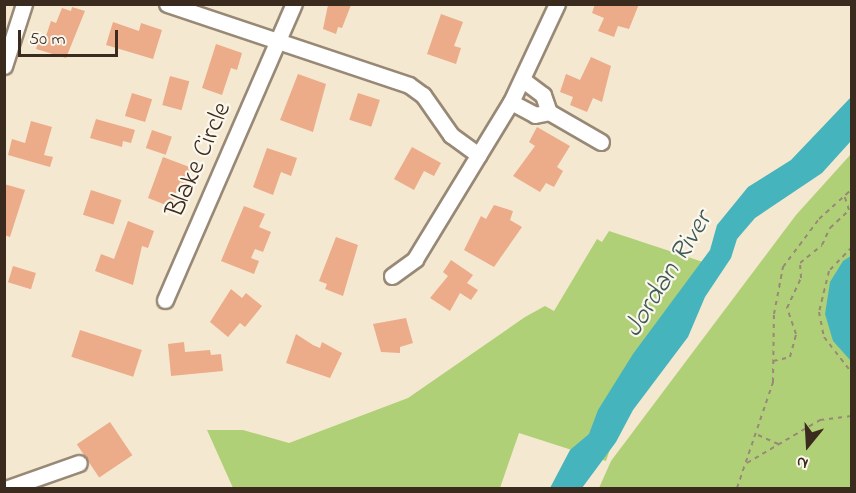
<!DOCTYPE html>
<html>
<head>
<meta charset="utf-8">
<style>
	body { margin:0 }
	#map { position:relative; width:856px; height:493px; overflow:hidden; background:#f5e8d0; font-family:"Indie Flower",sans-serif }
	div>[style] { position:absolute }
	.green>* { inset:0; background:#b0d077 }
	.water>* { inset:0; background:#45b4bd }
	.building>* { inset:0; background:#ecab89; transform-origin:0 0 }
	.path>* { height:2px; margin-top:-1px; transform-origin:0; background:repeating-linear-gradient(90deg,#988977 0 4.5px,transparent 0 9px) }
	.roads { filter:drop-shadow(2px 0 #988977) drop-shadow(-2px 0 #988977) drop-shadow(0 2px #988977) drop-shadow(0 -2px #988977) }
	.minor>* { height:15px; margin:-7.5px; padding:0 7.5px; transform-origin:7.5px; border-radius:7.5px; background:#fff }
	span { translate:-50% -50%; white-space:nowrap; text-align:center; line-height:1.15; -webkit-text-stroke:4.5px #fbf7ec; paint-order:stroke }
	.street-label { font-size:27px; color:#3b2a1e }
	.water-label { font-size:28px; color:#3e5a56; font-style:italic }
	.frame { position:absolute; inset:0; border:6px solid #3b2a1e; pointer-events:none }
	.north { position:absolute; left:778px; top:415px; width:60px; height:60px; -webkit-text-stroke:4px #fbf7ec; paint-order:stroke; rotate:198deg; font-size:16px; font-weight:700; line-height:24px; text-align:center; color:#3b2a1e }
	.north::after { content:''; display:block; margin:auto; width:21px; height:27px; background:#3b2a1e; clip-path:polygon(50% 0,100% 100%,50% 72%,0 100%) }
	.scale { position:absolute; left:18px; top:30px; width:100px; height:27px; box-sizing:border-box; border:3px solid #3b2a1e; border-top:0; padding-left:8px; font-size:18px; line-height:21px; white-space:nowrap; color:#3b2a1e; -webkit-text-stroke:4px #fbf7ec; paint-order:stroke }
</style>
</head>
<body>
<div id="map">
	<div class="green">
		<div style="clip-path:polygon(851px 154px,851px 488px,599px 488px,611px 461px,796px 215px)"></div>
		<div style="clip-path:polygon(609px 231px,703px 262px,627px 399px,606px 461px,519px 433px,500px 488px,233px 488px,207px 430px,243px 430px,289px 443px,408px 398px,525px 317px,545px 306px,554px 311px,597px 239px,602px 242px)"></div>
	</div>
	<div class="water">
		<div style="clip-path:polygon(851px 97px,851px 141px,822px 173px,755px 218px,737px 239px,731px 258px,705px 297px,688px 337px,633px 410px,616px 442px,582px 488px,550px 488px,570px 450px,589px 434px,598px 410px,633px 354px,710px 250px,717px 225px,748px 187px,791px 160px)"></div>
		<div style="clip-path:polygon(851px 256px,851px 361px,833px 341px,825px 314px,830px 282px,843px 261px)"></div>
	</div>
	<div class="building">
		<div style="clip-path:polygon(595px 4px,639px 4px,629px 29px,618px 26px,614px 37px,598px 31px,604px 18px,592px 13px)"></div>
		<div style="clip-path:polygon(328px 5px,351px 5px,342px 28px,338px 27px,336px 34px,323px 29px)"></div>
		<div style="clip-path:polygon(72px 7px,85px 11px,66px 58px,36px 49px,38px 43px,43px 45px,51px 21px,56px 23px,62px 8px,71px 11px)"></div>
		<div style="clip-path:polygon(441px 14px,463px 22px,454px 46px,461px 48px,456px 64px,427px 54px)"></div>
		<div style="clip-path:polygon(113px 22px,139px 31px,141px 23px,162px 30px,153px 59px,106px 45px)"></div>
		<div style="clip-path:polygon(216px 44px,242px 53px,237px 70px,231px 68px,222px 95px,202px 88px)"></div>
		<div style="clip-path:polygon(591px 57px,611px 66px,602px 102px,593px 98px,587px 112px,570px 105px,573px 97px,560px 92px,566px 74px,580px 80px)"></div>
		<div style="clip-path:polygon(298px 74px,326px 84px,313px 132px,280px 120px)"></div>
		<div style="left:170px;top:76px;width:20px;height:30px;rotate:15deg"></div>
		<div style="left:132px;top:93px;width:21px;height:24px;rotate:17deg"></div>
		<div style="left:358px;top:93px;width:23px;height:28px;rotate:18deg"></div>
		<div style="clip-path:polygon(96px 119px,135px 130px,131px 143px,123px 141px,122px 147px,90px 138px)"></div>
		<div style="clip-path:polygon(31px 121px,52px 127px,44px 155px,53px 157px,50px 167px,8px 155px,12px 139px,25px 143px)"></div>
		<div style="clip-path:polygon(537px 127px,570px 146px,557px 167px,563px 171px,554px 187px,546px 183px,540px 192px,513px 176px,535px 146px,529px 142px)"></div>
		<div style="left:152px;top:130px;width:21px;height:19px;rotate:19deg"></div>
		<div style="clip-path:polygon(412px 147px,441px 163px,434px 176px,424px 171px,414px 190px,394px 179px)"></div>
		<div style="clip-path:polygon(267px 148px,297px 158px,291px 176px,281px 172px,273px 195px,253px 187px)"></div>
		<div style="clip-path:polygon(163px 157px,192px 168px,186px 185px,180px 182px,171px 207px,148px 198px)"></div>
		<div style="clip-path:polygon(4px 184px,25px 190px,10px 237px,4px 235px)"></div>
		<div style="left:91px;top:190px;width:32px;height:26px;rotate:18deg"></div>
		<div style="clip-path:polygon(494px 205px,513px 211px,510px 220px,522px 227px,494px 267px,464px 250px,481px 216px,486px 219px)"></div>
		<div style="clip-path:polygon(244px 206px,265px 214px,259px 227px,271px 232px,263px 252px,255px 249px,251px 258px,259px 261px,254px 274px,221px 261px)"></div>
		<div style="clip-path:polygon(128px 221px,154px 231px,148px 248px,142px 246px,133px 285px,95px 271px,101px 254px,114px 259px)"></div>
		<div style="clip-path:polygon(336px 237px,358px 245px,343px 296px,325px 289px,327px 284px,319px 281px)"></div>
		<div style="clip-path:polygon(451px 260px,473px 275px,467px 283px,478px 290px,471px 300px,460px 293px,450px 311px,430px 298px,448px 276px,443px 272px)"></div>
		<div style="left:13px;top:266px;width:24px;height:17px;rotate:17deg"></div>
		<div style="clip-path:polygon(231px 289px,242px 298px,246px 293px,262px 306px,245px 327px,240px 323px,228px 337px,210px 322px)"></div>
		<div style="clip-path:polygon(406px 318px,413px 343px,400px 347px,400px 353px,381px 352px,373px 324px)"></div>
		<div style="left:80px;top:330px;width:65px;height:28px;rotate:18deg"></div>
		<div style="clip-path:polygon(296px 334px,313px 345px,320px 348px,322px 342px,342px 353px,330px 378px,286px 363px)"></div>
		<div style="clip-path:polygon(184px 342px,185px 352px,210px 350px,211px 355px,221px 354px,223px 371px,171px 376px,168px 344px)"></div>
		<div style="left:110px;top:422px;width:40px;height:40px;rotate:56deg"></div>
	</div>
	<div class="path">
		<div style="left:852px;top:247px;width:33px;rotate:134deg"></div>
		<div style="left:829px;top:271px;width:42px;rotate:103.7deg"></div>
		<div style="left:819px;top:312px;width:25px;rotate:79deg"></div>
		<div style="left:824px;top:337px;width:46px;rotate:52.1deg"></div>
		<div style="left:773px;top:361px;width:17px;rotate:-13deg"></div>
		<div style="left:790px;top:357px;width:24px;rotate:-75deg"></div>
		<div style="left:796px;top:334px;width:28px;rotate:-109deg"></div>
		<div style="left:787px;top:308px;width:33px;rotate:-65deg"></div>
		<div style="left:801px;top:278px;width:15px;rotate:-94deg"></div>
		<div style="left:800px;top:263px;width:28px;rotate:-39deg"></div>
		<div style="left:822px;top:245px;width:19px;rotate:-65deg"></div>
		<div style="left:830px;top:228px;width:26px;rotate:-43deg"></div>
		<div style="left:849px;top:210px;width:16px;rotate:-108deg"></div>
		<div style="left:758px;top:435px;width:24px;rotate:24deg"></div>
		<div style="left:747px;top:463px;width:85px;rotate:-30.5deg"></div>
		<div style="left:820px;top:420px;width:32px;rotate:-7deg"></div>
		<div style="left:737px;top:488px;width:112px;rotate:-71.2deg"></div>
		<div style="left:773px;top:382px;width:68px;rotate:-89.2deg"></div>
		<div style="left:774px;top:314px;width:48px;rotate:-79.2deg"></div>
		<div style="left:783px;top:267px;width:60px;rotate:-53.1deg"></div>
		<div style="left:819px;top:219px;width:45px;rotate:-42.3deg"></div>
	</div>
	<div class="roads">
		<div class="minor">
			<div style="left:167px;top:4px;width:255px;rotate:18.5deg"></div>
			<div style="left:409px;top:85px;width:17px;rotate:36deg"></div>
			<div style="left:423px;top:95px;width:49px;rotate:55deg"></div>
			<div style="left:451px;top:135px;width:34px;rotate:36deg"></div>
			<div style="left:4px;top:66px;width:65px;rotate:-72.1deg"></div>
			<div style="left:523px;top:80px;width:25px;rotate:37deg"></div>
			<div style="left:543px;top:95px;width:18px;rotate:71deg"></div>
			<div style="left:511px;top:102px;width:27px;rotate:28deg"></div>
			<div style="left:535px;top:115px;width:14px;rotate:-12deg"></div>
			<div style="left:549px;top:112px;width:60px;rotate:30deg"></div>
			<div style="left:392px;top:276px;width:29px;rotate:-36deg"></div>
			<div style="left:415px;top:259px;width:184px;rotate:-58.6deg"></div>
			<div style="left:511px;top:102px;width:108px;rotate:-64.9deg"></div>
			<div style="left:165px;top:300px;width:323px;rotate:-66.5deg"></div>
			<div style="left:8px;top:488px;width:75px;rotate:-19.4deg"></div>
		</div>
	</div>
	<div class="street-label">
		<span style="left:199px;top:160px;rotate:-66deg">Blake Circle</span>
	</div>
	<div class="water-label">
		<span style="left:669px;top:275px;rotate:-58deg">Jordan River</span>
	</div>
	<div class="frame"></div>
	<div class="north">N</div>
	<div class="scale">50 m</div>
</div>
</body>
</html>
